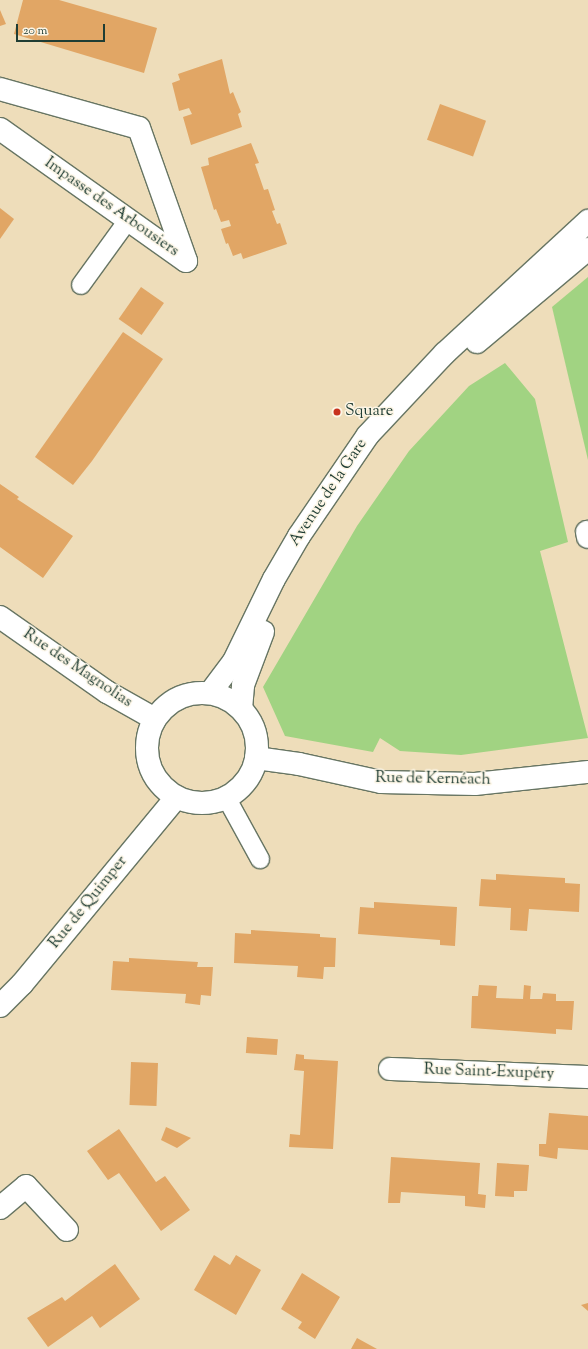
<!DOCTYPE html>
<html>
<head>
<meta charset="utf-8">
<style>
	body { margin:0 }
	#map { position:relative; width:588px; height:1349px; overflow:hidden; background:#eeddba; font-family:"Sorts Mill Goudy",serif }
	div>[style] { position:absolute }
	.green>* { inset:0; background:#a1d382 }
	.building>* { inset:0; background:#e1a665; transform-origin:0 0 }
	.roads { filter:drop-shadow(1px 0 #677563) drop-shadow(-1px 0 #677563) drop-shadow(0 1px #677563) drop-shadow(0 -1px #677563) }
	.service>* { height:18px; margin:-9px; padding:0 9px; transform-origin:9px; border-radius:9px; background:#fff }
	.minor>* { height:22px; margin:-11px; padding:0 11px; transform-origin:11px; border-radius:11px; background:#fff }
	.secondary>* { height:22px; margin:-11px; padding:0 11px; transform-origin:11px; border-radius:11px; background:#fff }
	.secondary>.ring { margin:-11px; padding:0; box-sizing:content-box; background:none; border:22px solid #fff; border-radius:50% }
	.dots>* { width:11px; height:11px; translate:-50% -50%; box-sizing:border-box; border:2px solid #fcf5e5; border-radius:50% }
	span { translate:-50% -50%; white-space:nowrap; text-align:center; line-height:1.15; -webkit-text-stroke:3px #fcf5e5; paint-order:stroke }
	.street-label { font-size:16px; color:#1f3d34 }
	.poi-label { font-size:16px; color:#1f3d34 }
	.left { translate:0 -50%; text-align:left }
	.scale { position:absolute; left:16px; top:24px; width:89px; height:18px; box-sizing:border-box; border:2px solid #1f3d34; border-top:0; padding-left:5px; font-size:12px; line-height:14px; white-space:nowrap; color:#1f3d34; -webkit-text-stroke:3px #fcf5e5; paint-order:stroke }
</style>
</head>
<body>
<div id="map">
	<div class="green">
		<div style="clip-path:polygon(588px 277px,588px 460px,552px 307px)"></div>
		<div style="clip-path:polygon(505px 363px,535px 399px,568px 542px,540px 551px,588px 738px,461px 755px,400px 751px,380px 738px,373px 752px,285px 736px,263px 687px,357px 526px,409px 451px,469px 386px)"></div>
	</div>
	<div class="building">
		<div style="clip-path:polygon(23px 0,59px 0,157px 28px,144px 73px,14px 34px)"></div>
		<div style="clip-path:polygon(0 10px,6px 24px,0 26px)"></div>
		<div style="clip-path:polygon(222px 59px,230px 94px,233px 92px,241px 112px,238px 114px,242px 127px,191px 145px,183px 117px,192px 114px,189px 108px,179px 111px,172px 83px,180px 80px,178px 74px)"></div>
		<div style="left:440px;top:104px;width:49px;height:38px;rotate:20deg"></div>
		<div style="clip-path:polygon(251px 143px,259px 163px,255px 164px,264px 190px,268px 189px,275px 210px,272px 211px,277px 224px,280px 223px,287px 244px,243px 259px,241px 253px,233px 256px,228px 243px,226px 244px,221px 229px,231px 226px,229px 220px,221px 222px,216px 209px,214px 210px,201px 167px,209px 165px,208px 158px)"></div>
		<div style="clip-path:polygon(0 208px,14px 219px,0 239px)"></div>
		<div style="left:141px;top:287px;width:28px;height:39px;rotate:35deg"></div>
		<div style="clip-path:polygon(123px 332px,163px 359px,92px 461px,73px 485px,35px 457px)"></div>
		<div style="clip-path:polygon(0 484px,19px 497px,17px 499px,73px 536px,43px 578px,0 547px)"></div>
		<div style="clip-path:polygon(496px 874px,565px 878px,565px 883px,580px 884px,579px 912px,529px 909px,527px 931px,510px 930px,511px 908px,479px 906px,481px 879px,496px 880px)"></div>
		<div style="clip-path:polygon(374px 902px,457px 907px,455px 946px,440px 945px,440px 940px,358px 934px,360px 907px,374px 908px)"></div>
		<div style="clip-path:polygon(251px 930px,320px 934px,320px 937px,336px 938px,335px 967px,324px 967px,323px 979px,297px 977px,298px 966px,234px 963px,235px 933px,251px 934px)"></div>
		<div style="clip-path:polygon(129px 958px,198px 962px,197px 967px,213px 967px,211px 996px,201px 995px,200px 1005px,185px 1003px,186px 994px,111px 990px,113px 961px,129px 962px)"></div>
		<div style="clip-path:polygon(479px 985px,497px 986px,496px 998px,523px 999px,524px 985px,531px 986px,530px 999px,542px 999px,543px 993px,556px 994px,556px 1001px,574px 1001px,572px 1030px,556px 1029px,556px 1034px,471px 1028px,472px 996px,478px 996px)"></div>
		<div style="left:247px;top:1037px;width:31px;height:16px;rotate:4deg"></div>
		<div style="clip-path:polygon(296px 1054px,304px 1055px,304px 1059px,338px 1061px,333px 1149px,289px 1147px,290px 1134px,300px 1135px,304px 1071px,294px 1070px)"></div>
		<div style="left:131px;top:1062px;width:27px;height:43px;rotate:2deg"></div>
		<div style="clip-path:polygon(549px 1113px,588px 1116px,588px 1150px,558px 1148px,557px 1159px,539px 1156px,539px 1144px,546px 1144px)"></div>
		<div style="clip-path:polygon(166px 1127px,191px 1138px,177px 1148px,161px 1140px)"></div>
		<div style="clip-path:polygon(119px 1129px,156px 1182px,165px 1176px,190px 1210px,161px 1231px,119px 1173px,108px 1180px,87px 1151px)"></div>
		<div style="clip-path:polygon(391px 1157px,480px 1163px,478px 1194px,486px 1195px,485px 1208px,465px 1206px,465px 1196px,401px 1192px,400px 1203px,388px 1203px)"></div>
		<div style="clip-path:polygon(497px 1163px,529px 1165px,527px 1191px,514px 1191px,514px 1197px,495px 1196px)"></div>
		<div style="clip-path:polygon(214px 1255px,230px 1265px,236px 1255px,261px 1270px,236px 1315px,194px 1290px)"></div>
		<div style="clip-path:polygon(115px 1264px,140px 1299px,100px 1328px,92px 1316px,48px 1347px,27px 1318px,62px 1297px,65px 1301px)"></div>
		<div style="clip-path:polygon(302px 1273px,340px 1297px,315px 1339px,298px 1328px,302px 1322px,281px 1309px)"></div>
		<div style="clip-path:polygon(588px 1303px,588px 1311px,581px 1305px)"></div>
		<div style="clip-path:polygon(357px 1338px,377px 1349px,351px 1349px)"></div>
	</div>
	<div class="roads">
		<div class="service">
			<div style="left:81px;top:285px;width:80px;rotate:-54.1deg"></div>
			<div style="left:226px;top:797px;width:71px;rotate:61.3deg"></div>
		</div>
		<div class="minor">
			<div style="left:0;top:89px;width:144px;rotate:15.7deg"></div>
			<div style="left:139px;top:128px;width:141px;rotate:70.5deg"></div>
			<div style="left:186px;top:261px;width:228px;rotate:-144.6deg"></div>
			<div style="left:587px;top:532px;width:5px;rotate:79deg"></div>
			<div style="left:0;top:617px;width:131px;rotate:35deg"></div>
			<div style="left:107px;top:692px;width:55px;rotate:29.4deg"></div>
			<div style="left:390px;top:1069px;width:198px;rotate:2.3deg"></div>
			<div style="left:0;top:1208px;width:34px;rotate:-40deg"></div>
			<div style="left:26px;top:1186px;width:60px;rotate:47deg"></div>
		</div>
		<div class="secondary">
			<div style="left:477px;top:342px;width:145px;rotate:-40deg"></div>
			<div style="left:210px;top:693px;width:38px;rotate:-53deg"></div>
			<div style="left:233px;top:663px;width:93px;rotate:-64deg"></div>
			<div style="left:274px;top:579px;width:50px;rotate:-59.8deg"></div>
			<div style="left:299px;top:536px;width:122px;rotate:-55.7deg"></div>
			<div style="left:368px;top:435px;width:112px;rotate:-46.8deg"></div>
			<div style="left:445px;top:353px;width:195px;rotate:-42.7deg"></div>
			<div class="ring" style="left:147px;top:693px;width:88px;height:88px"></div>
			<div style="left:241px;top:709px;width:24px;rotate:-85deg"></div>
			<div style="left:243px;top:685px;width:57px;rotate:-69.3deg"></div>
			<div style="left:256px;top:758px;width:43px;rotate:7.9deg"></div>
			<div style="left:299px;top:764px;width:84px;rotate:12.4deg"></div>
			<div style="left:381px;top:782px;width:94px;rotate:1.2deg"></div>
			<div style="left:475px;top:784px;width:114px;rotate:-6.1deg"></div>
			<div style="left:0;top:1006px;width:31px;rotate:-45deg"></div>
			<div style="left:22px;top:984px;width:241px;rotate:-50.4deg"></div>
		</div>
	</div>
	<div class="dots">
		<div style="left:337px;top:412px;background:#c8321e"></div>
	</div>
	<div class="street-label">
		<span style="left:111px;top:208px;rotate:35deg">Impasse des Arbousiers</span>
		<span style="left:329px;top:493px;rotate:-56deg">Avenue de la Gare</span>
		<span style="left:77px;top:669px;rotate:34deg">Rue des Magnolias</span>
		<span style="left:433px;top:780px;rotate:1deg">Rue de Kernéach</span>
		<span style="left:89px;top:903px;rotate:-51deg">Rue de Quimper</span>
		<span style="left:489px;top:1073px;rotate:2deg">Rue Saint-Exupéry</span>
	</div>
	<div class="poi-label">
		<span class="left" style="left:345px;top:412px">Square</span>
	</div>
	<div class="scale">20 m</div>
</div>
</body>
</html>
